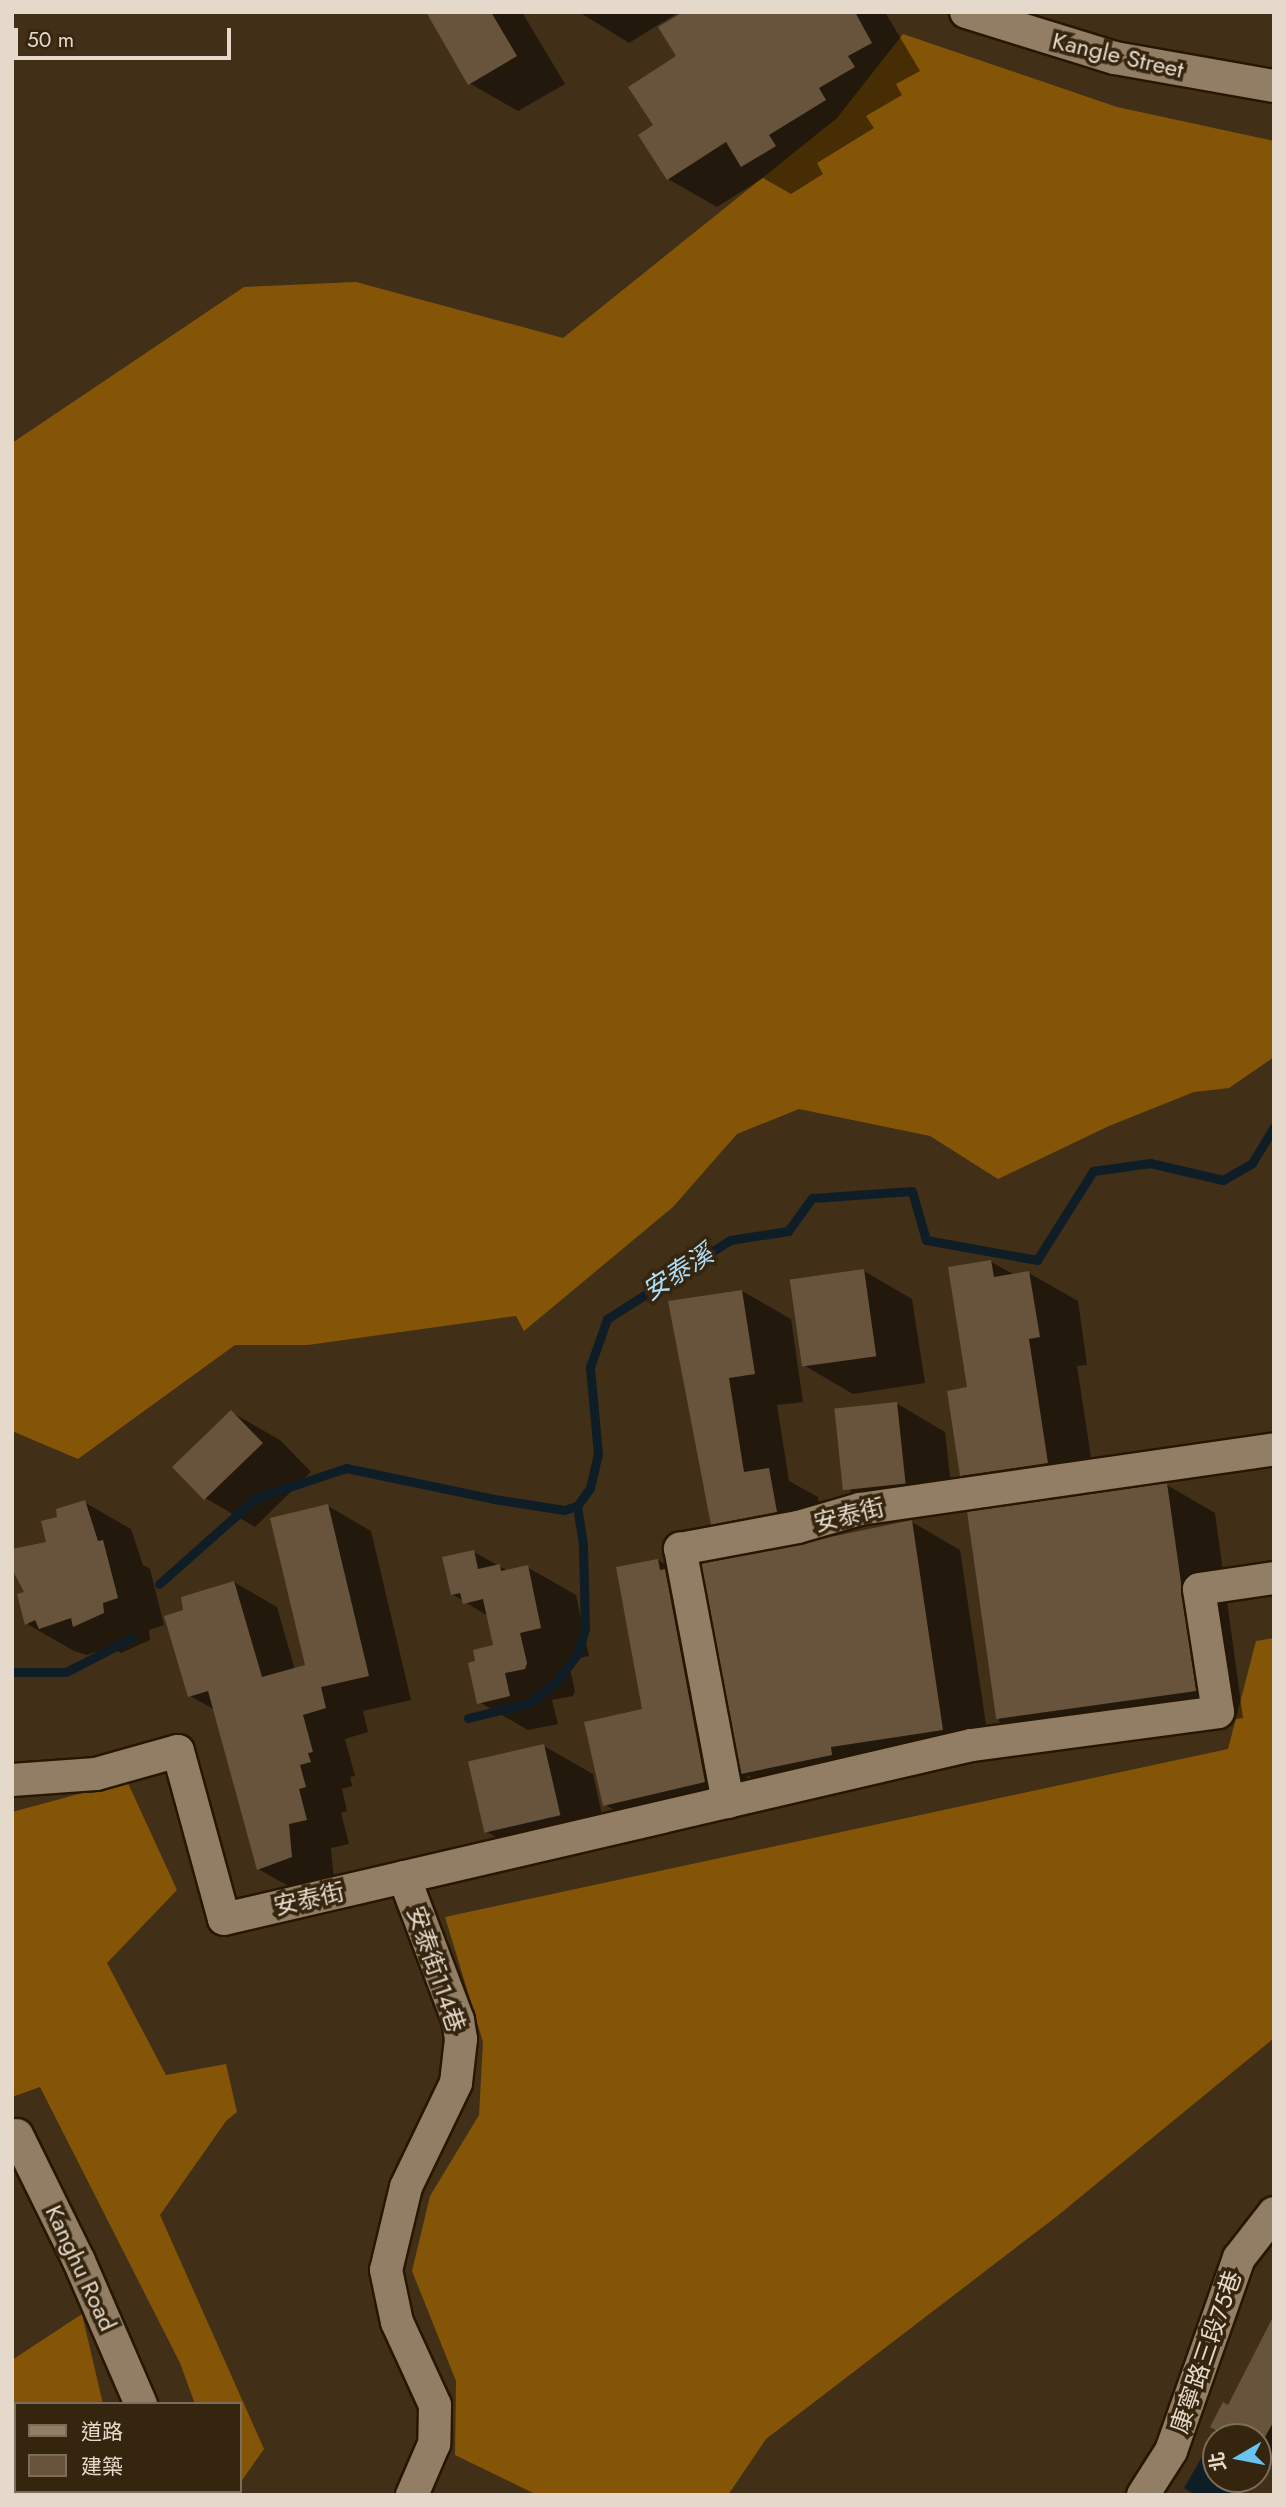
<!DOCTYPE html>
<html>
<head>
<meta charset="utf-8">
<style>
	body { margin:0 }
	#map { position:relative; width:1286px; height:2507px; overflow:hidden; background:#412f18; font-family:Jost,"Noto Sans TC",sans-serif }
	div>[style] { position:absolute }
	.forest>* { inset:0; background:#845506 }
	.water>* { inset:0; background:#0f1e26 }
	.shadow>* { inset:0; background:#0007 }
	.stream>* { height:9px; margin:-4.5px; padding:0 4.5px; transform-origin:4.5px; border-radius:4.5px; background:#0f1e26 }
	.building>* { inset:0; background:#68543c; transform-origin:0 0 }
	.roads { filter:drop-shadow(2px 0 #271702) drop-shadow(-2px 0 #271702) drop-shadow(0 2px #271702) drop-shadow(0 -2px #271702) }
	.minor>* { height:32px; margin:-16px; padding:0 16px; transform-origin:16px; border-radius:16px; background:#927e65 }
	span { translate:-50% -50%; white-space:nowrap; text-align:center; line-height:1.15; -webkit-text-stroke:7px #36250e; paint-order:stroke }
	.street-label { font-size:24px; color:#e4d9cb }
	.water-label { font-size:26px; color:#abddf8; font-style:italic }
	.frame { position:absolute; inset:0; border:14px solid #e4d9cb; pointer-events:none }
	.legend { position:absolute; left:14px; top:2402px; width:228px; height:91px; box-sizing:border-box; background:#36250e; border:2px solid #7c6d5a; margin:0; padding:9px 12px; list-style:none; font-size:21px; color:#e4d9cb }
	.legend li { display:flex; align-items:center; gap:14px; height:35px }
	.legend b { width:35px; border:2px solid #7c6d5a }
	.north { position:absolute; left:1202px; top:2423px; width:70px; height:70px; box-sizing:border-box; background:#36250e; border:2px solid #7c6d5a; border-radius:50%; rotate:260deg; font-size:19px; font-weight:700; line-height:28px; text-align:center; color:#e4d9cb }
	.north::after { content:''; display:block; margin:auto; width:24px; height:32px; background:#69c4f1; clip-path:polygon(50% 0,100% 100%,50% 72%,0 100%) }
	.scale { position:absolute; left:14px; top:28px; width:217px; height:32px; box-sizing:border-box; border:4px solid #e4d9cb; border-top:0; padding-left:9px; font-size:21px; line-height:24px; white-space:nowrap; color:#e4d9cb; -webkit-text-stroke:5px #36250e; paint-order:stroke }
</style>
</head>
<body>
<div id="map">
	<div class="forest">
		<div style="clip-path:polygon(903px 34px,1117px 107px,1274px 141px,1274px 1057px,1229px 1088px,1194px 1092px,1109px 1126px,998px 1179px,930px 1136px,799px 1109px,737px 1134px,673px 1207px,524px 1331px,516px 1316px,308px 1345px,235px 1345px,78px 1459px,12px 1431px,12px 443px,244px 287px,356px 282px,563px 338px,837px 118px)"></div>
		<div style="clip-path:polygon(1274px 1638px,1274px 2038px,1056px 2217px,766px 2439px,728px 2495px,537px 2495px,455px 2455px,456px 2381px,412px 2271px,430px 2196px,479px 2115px,483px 2042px,445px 1917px,1228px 1749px,1256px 1641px)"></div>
		<div style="clip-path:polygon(127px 1781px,177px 1890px,107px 1963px,166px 2075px,226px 2064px,237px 2112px,226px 2121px,160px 2215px,264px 2449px,240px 2483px,240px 2404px,195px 2404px,180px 2363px,40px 2087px,12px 2097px,12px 1812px)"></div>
		<div style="clip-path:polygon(82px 2314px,103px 2404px,16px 2404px,16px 2491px,124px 2495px,12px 2495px,12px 2360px)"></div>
	</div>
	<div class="water">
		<div style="clip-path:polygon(1213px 2438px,1216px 2479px,1242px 2479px,1233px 2495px,1195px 2495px,1184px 2488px)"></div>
	</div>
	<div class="shadow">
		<div style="clip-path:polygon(428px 12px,522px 12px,565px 84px,518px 111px,469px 83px)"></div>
		<div style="clip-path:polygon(579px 12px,679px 12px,629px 43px)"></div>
		<div style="clip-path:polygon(686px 12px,885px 12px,920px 71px,896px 84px,902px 95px,866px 116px,874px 128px,817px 163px,823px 174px,791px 194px,763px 178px,717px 207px,668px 179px,655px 126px,678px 57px)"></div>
		<div style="clip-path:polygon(991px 1262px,1015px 1275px,1029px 1273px,1078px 1301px,1087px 1365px,1077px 1366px,1096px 1490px,1011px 1503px,962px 1475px,969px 1389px)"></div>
		<div style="clip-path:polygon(864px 1271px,912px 1299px,925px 1383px,853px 1394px,805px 1366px)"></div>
		<div style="clip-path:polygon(742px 1291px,791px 1319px,803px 1402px,777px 1405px,789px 1481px,818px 1497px,825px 1540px,912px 1522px,960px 1550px,991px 1758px,878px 1774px,792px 1801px,747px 1775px,753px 1809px,653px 1833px,604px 1804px,644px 1710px,658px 1560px,708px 1590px,763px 1553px,712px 1523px,670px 1302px)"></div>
		<div style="clip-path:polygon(896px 1403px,945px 1432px,954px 1511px,899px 1520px,850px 1492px)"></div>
		<div style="clip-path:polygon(231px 1412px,280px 1440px,311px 1472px,255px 1527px,207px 1499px,175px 1468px)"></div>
		<div style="clip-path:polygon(1167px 1485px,1215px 1513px,1243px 1718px,1046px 1749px,998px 1721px)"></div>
		<div style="clip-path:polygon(84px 1502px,131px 1529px,143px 1565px,150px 1569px,164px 1625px,149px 1630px,150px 1640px,121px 1653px,111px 1647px,87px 1655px,74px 1651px,27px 1624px,26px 1594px,60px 1519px)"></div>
		<div style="clip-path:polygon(328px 1506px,371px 1531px,411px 1700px,363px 1711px,368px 1732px,345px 1739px,355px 1776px,350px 1777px,352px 1786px,342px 1789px,347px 1811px,341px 1813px,349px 1844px,331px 1848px,334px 1881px,301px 1893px,258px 1869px,215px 1710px,190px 1696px,186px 1612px,234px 1582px,277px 1607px,295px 1670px,307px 1666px)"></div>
		<div style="clip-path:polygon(474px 1552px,508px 1571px,527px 1567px,576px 1595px,589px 1656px,568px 1660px,575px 1691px,573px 1696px,552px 1700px,558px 1724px,528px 1730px,479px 1702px,477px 1662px,495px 1647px,488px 1616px,452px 1594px)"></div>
		<div style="clip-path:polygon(544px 1746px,593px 1774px,608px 1842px,534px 1859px,485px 1831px)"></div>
		<div style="clip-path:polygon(1274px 2349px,1274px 2460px,1258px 2452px,1258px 2437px,1230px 2437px,1229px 2407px)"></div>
	</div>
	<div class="stream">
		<div style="left:159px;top:1584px;width:130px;rotate:-41.6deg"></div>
		<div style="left:256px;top:1498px;width:95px;rotate:-18.4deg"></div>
		<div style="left:346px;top:1468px;width:151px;rotate:11.8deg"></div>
		<div style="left:494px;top:1499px;width:71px;rotate:8.9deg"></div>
		<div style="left:564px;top:1510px;width:14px;rotate:-17deg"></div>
		<div style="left:577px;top:1506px;width:22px;rotate:-54deg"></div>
		<div style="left:590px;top:1488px;width:35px;rotate:-77deg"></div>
		<div style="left:598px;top:1454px;width:87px;rotate:-95.3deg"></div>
		<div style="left:590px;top:1367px;width:51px;rotate:-70.5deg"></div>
		<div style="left:607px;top:1319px;width:146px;rotate:-32.7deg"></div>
		<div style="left:730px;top:1240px;width:59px;rotate:-8.8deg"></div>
		<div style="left:788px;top:1231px;width:41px;rotate:-54deg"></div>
		<div style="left:812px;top:1198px;width:100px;rotate:-4deg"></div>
		<div style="left:912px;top:1191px;width:51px;rotate:74.1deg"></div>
		<div style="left:926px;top:1240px;width:113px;rotate:10.2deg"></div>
		<div style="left:1037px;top:1260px;width:105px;rotate:-57.8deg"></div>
		<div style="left:1093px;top:1171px;width:58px;rotate:-8deg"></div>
		<div style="left:1150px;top:1163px;width:75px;rotate:13.1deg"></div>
		<div style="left:1223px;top:1180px;width:34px;rotate:-30deg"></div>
		<div style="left:1252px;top:1163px;width:42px;rotate:-58.6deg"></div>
		<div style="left:12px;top:1672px;width:54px"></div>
		<div style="left:66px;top:1672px;width:74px;rotate:-27.3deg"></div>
		<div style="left:468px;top:1718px;width:63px;rotate:-13.8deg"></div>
		<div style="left:529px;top:1703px;width:36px;rotate:-38deg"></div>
		<div style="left:557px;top:1681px;width:35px;rotate:-53deg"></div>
		<div style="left:578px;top:1653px;width:26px;rotate:-74deg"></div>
		<div style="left:585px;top:1628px;width:84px;rotate:-91.4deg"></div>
		<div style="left:583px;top:1544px;width:38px;rotate:-99deg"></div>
	</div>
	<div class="building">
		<div style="clip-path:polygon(426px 12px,491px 12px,517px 56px,468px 85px)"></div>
		<div style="clip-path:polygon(683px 12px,855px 12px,872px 43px,848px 56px,855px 67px,819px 88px,826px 100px,769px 135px,776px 146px,741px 167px,726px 142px,667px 180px,638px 135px,653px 125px,628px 87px,676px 56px,658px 27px)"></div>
		<div style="clip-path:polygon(991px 1260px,994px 1277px,1029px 1271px,1040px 1337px,1029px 1339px,1048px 1463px,960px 1476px,947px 1391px,967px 1387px,948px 1267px)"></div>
		<div style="left:864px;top:1269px;width:88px;height:75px;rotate:82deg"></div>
		<div style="clip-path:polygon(742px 1290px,755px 1374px,729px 1378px,744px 1472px,769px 1468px,777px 1512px,711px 1525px,668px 1301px)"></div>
		<div style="left:897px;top:1402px;width:82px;height:63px;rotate:84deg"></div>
		<div style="left:231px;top:1410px;width:46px;height:82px;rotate:46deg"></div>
		<div style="left:1167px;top:1483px;width:210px;height:202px;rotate:82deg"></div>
		<div style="clip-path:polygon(85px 1500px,98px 1541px,103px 1540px,118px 1598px,103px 1603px,104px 1613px,73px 1627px,71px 1618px,39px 1629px,35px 1620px,25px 1625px,17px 1594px,24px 1592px,12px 1569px,12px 1549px,46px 1542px,41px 1521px,57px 1517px,56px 1509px)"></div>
		<div style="clip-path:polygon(328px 1504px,369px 1676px,321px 1687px,326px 1708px,303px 1715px,313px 1752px,308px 1753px,311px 1762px,300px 1765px,306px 1787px,299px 1789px,307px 1820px,289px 1824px,292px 1857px,257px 1870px,208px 1691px,188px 1697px,164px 1616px,183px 1610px,181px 1597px,234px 1581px,262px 1677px,305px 1665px,270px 1518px)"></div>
		<div style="clip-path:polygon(912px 1520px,943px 1730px,831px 1747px,832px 1755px,741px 1774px,701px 1564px)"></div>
		<div style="clip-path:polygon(474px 1550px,478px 1569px,500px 1564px,501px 1571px,528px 1565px,541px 1628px,520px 1633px,527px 1663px,525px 1669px,505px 1673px,510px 1696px,477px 1704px,468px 1663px,475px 1661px,473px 1650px,493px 1645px,483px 1599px,463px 1604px,460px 1593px,451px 1595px,442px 1557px)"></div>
		<div style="clip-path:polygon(658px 1559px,660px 1570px,665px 1569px,705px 1782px,603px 1806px,584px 1722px,642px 1709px,616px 1567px)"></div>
		<div style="left:544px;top:1744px;width:73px;height:78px;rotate:77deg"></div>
		<div style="clip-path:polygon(1274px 2315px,1274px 2421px,1265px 2437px,1228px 2437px,1210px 2427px,1223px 2402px,1228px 2405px)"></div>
	</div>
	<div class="roads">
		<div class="minor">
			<div style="left:966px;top:12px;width:156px;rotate:17.2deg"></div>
			<div style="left:1115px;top:58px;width:161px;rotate:10deg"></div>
			<div style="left:12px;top:1780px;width:84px;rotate:-4.1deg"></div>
			<div style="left:96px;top:1774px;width:85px;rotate:-15.7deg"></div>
			<div style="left:178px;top:1751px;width:174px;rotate:74.7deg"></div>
			<div style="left:224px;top:1919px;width:768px;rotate:-13.1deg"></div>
			<div style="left:972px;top:1745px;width:248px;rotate:-7.6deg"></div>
			<div style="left:1218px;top:1712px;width:124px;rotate:-98.8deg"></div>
			<div style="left:1199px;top:1589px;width:76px;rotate:-8.3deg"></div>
			<div style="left:728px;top:1802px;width:258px;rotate:-100.7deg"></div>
			<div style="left:680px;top:1549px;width:120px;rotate:-10.6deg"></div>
			<div style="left:798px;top:1527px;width:65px;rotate:-16.2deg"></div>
			<div style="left:860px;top:1509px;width:418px;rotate:-8.2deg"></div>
			<div style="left:404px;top:1877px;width:153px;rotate:69.3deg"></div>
			<div style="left:458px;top:2020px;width:19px;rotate:81deg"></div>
			<div style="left:461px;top:2039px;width:44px;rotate:96.5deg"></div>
			<div style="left:456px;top:2083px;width:115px;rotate:115.7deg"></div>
			<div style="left:406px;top:2187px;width:85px;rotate:103.5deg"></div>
			<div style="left:386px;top:2270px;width:53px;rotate:78.1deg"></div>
			<div style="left:397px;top:2322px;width:91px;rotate:65.4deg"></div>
			<div style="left:435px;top:2405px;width:39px;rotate:91deg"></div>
			<div style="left:434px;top:2444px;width:56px;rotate:113.3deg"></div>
			<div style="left:17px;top:2135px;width:140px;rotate:63.8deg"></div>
			<div style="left:79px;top:2261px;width:156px;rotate:66.6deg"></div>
			<div style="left:173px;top:2491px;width:4px;rotate:76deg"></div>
			<div style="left:1143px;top:2495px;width:52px;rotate:-57.5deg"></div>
			<div style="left:1171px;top:2451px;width:205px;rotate:-70.6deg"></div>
			<div style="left:1239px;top:2258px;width:57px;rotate:-52.1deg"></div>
		</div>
	</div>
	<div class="street-label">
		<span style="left:1118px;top:55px;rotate:13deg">Kangle Street</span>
		<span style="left:849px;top:1515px;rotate:-14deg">安泰街</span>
		<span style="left:309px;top:1899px;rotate:-13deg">安泰街</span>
		<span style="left:436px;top:1969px;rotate:71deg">安泰街114巷</span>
		<span style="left:81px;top:2268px;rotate:65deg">Kanghu Road</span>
		<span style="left:1206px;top:2352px;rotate:-71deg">康寧路三段75巷</span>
	</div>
	<div class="water-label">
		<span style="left:678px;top:1273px;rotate:-33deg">安泰溪</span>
	</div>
	<div class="frame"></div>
	<ul class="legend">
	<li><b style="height:9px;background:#927e65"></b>道路</li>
	<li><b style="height:19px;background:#68543c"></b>建築</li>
	</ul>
	<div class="north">北</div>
	<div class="scale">50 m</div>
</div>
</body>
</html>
